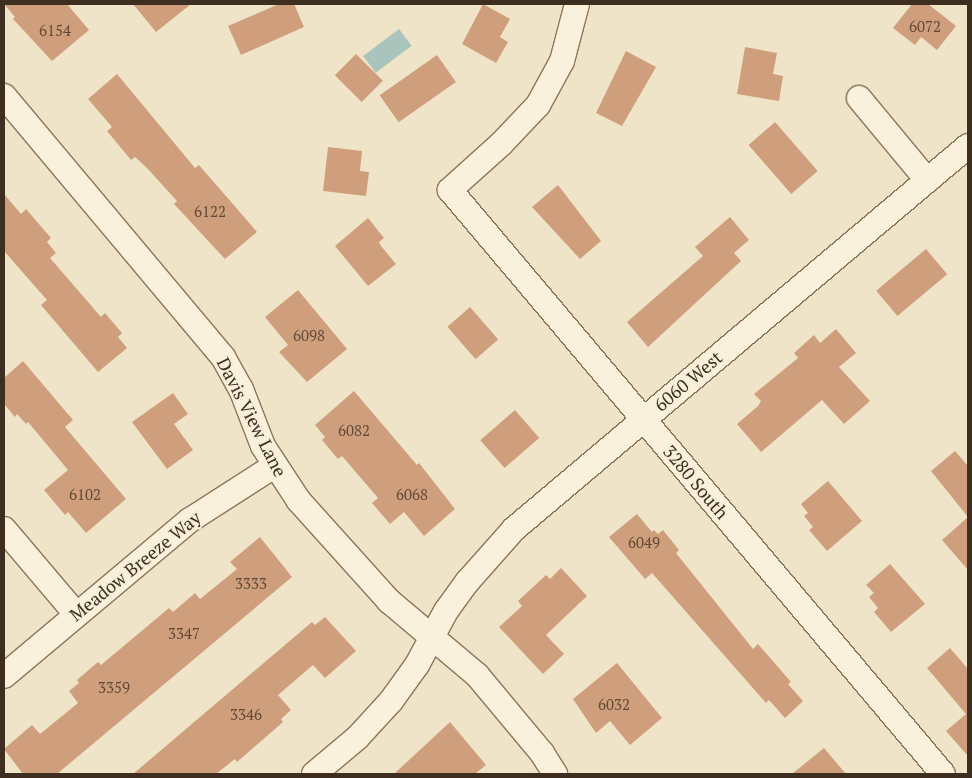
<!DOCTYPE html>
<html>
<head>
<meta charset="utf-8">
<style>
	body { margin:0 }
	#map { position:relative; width:972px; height:778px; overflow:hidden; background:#f0e4c8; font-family:"PT Serif",serif }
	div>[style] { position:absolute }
	.water>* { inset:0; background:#a9c4bc; transform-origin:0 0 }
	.building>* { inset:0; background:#cf9f7d; transform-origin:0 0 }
	.roads { filter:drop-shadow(1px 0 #8d765c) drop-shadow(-1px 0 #8d765c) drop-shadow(0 1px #8d765c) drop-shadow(0 -1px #8d765c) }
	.minor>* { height:24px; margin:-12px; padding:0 12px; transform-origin:12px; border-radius:12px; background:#faf1dc }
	span { translate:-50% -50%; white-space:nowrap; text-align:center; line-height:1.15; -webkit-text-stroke:4px #f7eed8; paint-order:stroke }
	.number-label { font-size:15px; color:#624a37 }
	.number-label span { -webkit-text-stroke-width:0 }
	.street-label { font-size:18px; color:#3d2e20 }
	.frame { position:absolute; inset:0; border:5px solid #3d2e20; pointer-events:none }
</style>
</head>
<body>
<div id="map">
	<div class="water">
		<div style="left:399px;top:29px;width:21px;height:45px;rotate:53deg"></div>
	</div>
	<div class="building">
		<div style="clip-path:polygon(4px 4px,67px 4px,89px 30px,52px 61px,13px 19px,15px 17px)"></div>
		<div style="clip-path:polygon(133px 4px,191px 4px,156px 32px)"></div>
		<div style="clip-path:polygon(279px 4px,294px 4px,304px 27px,241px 55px,228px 26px)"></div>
		<div style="clip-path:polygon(483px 4px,510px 19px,500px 37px,508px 42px,496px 63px,462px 44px)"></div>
		<div style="clip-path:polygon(912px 4px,928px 4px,956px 26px,937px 50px,921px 37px,915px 45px,893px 28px)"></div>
		<div style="clip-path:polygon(745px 47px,777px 53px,773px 74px,783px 76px,779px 101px,737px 94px)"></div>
		<div style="clip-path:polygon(626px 51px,656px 67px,622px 126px,596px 113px)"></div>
		<div style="left:356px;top:54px;width:38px;height:30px;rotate:45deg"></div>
		<div style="left:437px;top:55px;width:33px;height:70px;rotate:55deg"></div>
		<div style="clip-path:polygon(117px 74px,195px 168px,199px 165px,257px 232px,225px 259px,174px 204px,177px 201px,147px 168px,135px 157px,131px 160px,107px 131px,112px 127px,88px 99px)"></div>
		<div style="left:775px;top:122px;width:65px;height:35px;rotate:49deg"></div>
		<div style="clip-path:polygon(328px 147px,362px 151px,360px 171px,369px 172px,366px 196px,323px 191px)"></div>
		<div style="clip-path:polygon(558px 185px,601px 241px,580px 259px,532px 207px)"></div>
		<div style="clip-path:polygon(4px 194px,21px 214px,26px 209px,51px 238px,47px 242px,56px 253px,50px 258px,101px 317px,105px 313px,122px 333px,118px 337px,127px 348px,98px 372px,41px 305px,47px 300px,4px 251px)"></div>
		<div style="clip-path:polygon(730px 217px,749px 240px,734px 253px,741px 261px,648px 347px,627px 322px,703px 256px,695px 247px)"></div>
		<div style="clip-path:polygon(368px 218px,384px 238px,379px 242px,381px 246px,396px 264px,368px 286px,335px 246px)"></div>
		<div style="left:926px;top:249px;width:33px;height:65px;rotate:50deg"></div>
		<div style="clip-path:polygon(298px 290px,347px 349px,307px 382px,279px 352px,288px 345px,265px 317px)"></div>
		<div style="left:470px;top:307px;width:43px;height:30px;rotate:49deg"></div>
		<div style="clip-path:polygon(836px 329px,856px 353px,839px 367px,870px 401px,844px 424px,822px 400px,761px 452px,737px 424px,758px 406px,761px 401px,754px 394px,798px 358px,794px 353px,814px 335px,820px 343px)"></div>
		<div style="clip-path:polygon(23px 361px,73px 420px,65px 427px,126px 499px,86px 533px,68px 512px,65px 515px,44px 490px,68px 470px,28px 422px,26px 424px,17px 414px,15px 417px,4px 404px,4px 378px)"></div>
		<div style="clip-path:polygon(354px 391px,417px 465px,419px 463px,455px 509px,424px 536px,404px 512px,390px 524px,372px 503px,378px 498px,342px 456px,338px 459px,322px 440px,325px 437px,315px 425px)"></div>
		<div style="clip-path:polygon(173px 393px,188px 414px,174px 424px,193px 450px,167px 469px,132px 422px)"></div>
		<div style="left:515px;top:410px;width:37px;height:46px;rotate:49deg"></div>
		<div style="clip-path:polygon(955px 451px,968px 466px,968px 570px,942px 540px,968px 517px,931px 471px)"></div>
		<div style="clip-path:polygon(828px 481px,862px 521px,827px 551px,809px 530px,813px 527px,804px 516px,808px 513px,801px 504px)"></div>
		<div style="clip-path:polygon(637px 514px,652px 532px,654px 530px,658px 534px,663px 530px,679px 550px,676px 553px,753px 649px,758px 644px,791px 682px,788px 684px,803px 701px,785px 718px,769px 700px,766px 703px,652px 573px,645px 579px,609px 537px)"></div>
		<div style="clip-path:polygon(260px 537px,292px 577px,57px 774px,23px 774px,4px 749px,32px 725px,40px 734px,78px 703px,69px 691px,79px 683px,77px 680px,98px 662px,101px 665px,169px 608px,173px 612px,195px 593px,200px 599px,237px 569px,230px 562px)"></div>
		<div style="clip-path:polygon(890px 564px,925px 604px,891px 632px,874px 612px,878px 608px,869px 597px,874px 593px,866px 585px)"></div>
		<div style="clip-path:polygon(561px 568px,587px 596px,546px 635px,564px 654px,543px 674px,499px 627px,522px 606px,518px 601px,546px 575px,550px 579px)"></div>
		<div style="clip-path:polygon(325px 617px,356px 651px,325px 678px,313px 665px,278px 695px,291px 710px,281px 719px,283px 722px,237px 762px,235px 759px,216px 774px,133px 774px,312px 622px,315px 625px)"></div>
		<div style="clip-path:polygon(950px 648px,968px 669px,968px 756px,946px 731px,966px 714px,927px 668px)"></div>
		<div style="clip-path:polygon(617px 663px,662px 718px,630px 745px,610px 721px,596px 733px,573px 699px)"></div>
		<div style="clip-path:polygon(450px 722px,486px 765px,475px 774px,394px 774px)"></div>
		<div style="clip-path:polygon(824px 748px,846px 774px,792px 774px)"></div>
	</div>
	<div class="roads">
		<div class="minor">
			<div style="left:577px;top:4px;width:59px;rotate:104.7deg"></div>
			<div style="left:562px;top:61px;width:50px;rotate:118.6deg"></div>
			<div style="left:538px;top:105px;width:54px;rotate:133.5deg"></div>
			<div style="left:501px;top:144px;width:69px;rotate:138deg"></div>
			<div style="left:450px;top:190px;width:764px;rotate:49.83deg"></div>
			<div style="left:4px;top:96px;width:341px;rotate:50deg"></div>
			<div style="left:223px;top:357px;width:37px;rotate:61deg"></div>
			<div style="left:241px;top:389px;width:61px;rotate:68.9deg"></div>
			<div style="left:263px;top:446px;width:66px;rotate:56.8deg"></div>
			<div style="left:299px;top:501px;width:135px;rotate:48deg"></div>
			<div style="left:389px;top:601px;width:115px;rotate:40.1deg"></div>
			<div style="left:477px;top:675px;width:102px;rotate:50.2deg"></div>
			<div style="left:542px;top:753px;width:25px;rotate:58deg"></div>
			<div style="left:859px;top:98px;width:107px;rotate:50.3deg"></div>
			<div style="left:4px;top:529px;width:111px;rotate:49.7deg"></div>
			<div style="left:4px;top:676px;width:243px;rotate:-40deg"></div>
			<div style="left:190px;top:520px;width:100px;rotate:-32.7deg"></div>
			<div style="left:314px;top:774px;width:56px;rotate:-39.9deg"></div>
			<div style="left:357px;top:738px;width:50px;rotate:-47.4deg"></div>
			<div style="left:391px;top:701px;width:44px;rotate:-54.2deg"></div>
			<div style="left:417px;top:665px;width:61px;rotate:-61.8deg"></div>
			<div style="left:446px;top:611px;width:37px;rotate:-54deg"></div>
			<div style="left:468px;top:581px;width:69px;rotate:-48.5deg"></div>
			<div style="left:514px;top:529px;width:594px;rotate:-40.15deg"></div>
		</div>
	</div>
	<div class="number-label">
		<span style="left:925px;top:27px">6072</span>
		<span style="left:55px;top:31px">6154</span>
		<span style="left:210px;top:212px">6122</span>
		<span style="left:309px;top:336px">6098</span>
		<span style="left:354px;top:431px">6082</span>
		<span style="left:85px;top:495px">6102</span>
		<span style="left:412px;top:495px">6068</span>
		<span style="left:644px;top:543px">6049</span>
		<span style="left:251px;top:584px">3333</span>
		<span style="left:184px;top:634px">3347</span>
		<span style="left:114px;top:688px">3359</span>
		<span style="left:614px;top:705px">6032</span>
		<span style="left:246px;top:715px">3346</span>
	</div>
	<div class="street-label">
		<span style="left:688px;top:381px;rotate:-40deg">6060 West</span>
		<span style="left:252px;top:417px;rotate:63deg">Davis View Lane</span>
		<span style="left:696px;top:482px;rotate:50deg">3280 South</span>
		<span style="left:135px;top:566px;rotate:-39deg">Meadow Breeze Way</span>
	</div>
	<div class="frame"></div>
</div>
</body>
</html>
